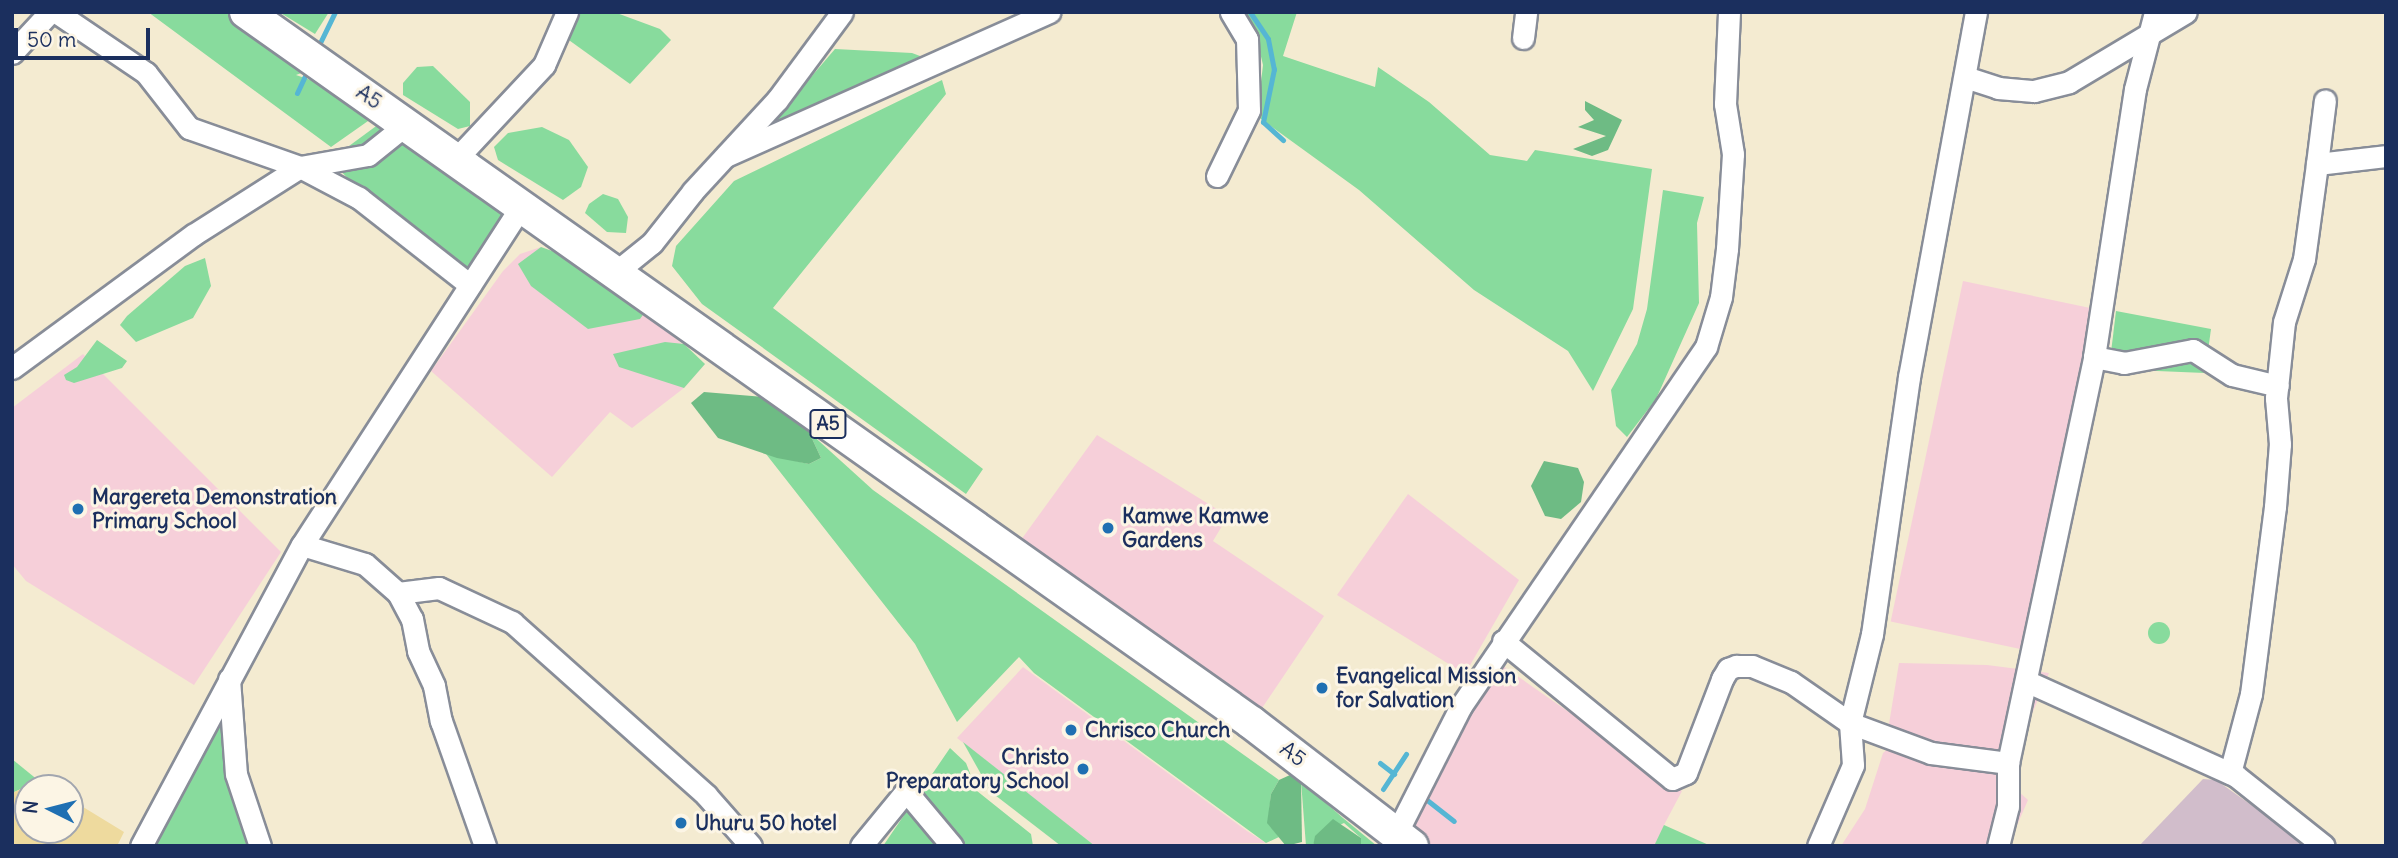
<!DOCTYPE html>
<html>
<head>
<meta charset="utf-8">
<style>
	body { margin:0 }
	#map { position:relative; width:2398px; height:858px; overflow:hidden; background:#f4ebd1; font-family:Delius,sans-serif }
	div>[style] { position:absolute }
	.built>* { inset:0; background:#f6cfd9; transform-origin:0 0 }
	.industrial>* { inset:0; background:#d1bdcb }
	.green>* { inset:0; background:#88db9d }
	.round { border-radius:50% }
	.forest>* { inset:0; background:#6ebb84 }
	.sand>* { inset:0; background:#eeda9e }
	.stream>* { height:5px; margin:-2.5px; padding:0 2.5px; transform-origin:2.5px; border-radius:2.5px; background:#55b6d4 }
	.roads { filter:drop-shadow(2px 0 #888d98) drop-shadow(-2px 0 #888d98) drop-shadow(0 2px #888d98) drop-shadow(0 -2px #888d98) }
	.minor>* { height:21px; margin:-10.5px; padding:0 10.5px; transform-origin:10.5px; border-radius:10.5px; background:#fff }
	.highway>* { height:32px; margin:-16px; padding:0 16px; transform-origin:16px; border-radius:16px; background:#fff }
	.dots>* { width:19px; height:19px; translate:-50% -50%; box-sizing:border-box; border:4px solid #fcf5e5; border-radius:50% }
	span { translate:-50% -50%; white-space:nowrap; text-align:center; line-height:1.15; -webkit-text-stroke:6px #fcf5e5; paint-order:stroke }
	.shield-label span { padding:2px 5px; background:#fcf5e5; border:2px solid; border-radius:5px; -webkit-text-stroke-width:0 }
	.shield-label { font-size:19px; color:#1b2f5e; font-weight:700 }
	.street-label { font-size:21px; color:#1b2f5e }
	.poi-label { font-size:21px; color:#1b2f5e; font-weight:700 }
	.left { translate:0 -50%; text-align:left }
	.right { translate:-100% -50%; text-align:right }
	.frame { position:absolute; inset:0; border:14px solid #1b2f5e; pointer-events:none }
	.north { position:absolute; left:14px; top:774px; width:70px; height:70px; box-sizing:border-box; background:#fcf5e5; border:2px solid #a2a6af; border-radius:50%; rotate:276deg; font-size:19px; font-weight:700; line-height:28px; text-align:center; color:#1b2f5e }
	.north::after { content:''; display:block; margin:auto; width:24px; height:32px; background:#1f6fb2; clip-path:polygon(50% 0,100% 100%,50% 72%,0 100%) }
	.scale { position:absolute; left:14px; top:28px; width:136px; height:32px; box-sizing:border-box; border:4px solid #1b2f5e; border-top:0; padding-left:9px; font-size:21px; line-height:24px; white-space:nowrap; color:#1b2f5e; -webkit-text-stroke:5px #fcf5e5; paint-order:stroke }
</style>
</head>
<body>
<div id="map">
	<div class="built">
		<div style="clip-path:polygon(541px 247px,645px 312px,705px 364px,684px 388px,632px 428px,610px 412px,552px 477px,431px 371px,503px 271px,520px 254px)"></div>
		<div style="left:1963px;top:281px;width:141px;height:348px;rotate:12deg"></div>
		<div style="clip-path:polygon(83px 354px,281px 552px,194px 685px,26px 581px,12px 564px,12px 408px)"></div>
		<div style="clip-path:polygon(1097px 435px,1228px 516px,1213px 541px,1324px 616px,1254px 720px,1018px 544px)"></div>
		<div style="clip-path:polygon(1408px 494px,1519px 580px,1465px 674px,1337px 595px)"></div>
		<div style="clip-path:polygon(1899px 663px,1987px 665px,2049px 673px,2012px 762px,1934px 748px,1888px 730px)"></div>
		<div style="clip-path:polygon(1493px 665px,1503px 666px,1682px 791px,1664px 825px,1663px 846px,1425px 846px,1409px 834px,1448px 720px)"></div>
		<div style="clip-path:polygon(1023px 667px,1247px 831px,1266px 843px,1095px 846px,957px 738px)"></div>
		<div style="clip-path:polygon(1890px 747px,1998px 773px,2028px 800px,2008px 846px,1841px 846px,1865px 809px,1883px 753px)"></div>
	</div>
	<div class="industrial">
		<div style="clip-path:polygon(2203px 779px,2216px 780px,2309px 846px,2139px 846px)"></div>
	</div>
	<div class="green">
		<div style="clip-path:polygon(148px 12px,233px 12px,315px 68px,296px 75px,328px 86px,333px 95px,334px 83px,378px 114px,331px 147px)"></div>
		<div style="clip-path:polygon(279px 12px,329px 12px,315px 34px)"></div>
		<div style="clip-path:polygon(578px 12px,614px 12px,660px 29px,671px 40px,630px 84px,566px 38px)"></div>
		<div style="clip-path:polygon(1240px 12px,1297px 12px,1283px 56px,1375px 87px,1378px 67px,1429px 102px,1490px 155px,1527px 161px,1535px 150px,1652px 169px,1633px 309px,1593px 391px,1568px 351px,1474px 290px,1359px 190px,1257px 116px,1263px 65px,1258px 44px)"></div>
		<div style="clip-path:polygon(835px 49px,912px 53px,928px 59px,752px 146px)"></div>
		<div style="clip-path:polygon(433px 66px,470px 102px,470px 126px,458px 129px,403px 95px,403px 83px,417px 67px)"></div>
		<div style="clip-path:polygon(942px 80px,946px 94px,773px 308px,983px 469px,966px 494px,702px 304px,672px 266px,676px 246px,734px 181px)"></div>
		<div style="clip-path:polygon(383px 121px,511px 210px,468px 277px,362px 193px,330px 160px)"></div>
		<div style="clip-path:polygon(542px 127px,569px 140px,588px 167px,581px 187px,563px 200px,498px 160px,494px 147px,508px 133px)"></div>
		<div style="clip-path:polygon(1663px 190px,1704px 197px,1697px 223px,1699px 303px,1656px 399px,1627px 437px,1616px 426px,1611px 390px,1637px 344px,1647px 309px)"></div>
		<div style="clip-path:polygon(603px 194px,618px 199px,628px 217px,626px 233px,607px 232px,585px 213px,589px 204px)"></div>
		<div style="clip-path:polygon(541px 247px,555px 252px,645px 312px,640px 319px,588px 329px,531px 286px,518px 264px)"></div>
		<div style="clip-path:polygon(205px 258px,211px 286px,193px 318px,136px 342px,120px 325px,127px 316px,185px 266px)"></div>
		<div style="clip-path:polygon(2116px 311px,2211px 329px,2205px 373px,2109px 369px)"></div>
		<div style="clip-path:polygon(97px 340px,127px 361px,122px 368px,74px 383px,66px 380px,64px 375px,77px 367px)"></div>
		<div style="clip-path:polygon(665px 342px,684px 344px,705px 364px,684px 388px,619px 367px,613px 354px)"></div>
		<div style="clip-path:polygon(809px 432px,873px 490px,1279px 780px,1271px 794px,1268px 823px,1279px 837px,1266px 843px,1034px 673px,1019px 657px,957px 722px,915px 644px,766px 454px,809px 464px,821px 458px)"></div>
		<div class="round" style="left:2148px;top:622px;width:22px;height:22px"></div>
		<div style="clip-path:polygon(229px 703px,257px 846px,154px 846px)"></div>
		<div style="clip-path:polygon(963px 742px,1095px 846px,1061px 846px,991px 792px)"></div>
		<div style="clip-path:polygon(950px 748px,966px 763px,977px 791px,1031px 834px,1033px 846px,883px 846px)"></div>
		<div style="clip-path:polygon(12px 759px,39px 781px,12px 793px)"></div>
		<div style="clip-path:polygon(1301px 781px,1343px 818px,1377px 846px,1361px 846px,1361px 838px,1344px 823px,1316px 836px,1313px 846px,1306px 846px)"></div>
		<div style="clip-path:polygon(1664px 825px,1711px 846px,1654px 846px)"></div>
	</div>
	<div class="forest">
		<div style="clip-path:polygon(1585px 101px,1622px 120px,1608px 150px,1592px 156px,1573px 149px,1606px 136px,1578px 127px,1594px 120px,1585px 110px)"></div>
		<div style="clip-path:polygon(704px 392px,765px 397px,809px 432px,821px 458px,809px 464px,777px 458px,718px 438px,691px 403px)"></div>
		<div style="clip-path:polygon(1544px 461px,1578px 468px,1584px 482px,1581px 502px,1561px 519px,1545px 516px,1531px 486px)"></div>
		<div style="clip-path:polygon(1290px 775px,1301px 781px,1302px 842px,1286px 846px,1267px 823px,1271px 794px,1279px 780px)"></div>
		<div style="clip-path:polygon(1333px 819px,1361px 838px,1361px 846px,1313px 846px,1315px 836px)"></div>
	</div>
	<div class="sand">
		<div style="clip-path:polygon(39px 781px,51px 788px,28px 788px,28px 830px,70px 830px,70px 799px,124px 832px,117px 846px,12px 846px,12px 793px)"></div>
	</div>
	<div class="stream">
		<div style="left:1250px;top:12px;width:32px;rotate:56deg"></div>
		<div style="left:1268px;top:39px;width:31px;rotate:79deg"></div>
		<div style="left:1274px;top:69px;width:54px;rotate:101.7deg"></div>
		<div style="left:1263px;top:122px;width:27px;rotate:42deg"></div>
		<div style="left:317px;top:49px;width:41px;rotate:-64.1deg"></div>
		<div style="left:297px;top:93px;width:29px;rotate:-65deg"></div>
		<div style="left:1380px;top:763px;width:18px;rotate:38deg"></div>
		<div style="left:1383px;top:789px;width:42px;rotate:-56.7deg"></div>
		<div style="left:1427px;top:800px;width:34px;rotate:38deg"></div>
	</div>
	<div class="roads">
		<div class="minor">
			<div style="left:56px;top:12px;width:109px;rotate:34.1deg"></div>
			<div style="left:146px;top:73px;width:70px;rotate:52deg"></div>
			<div style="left:189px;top:128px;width:118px;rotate:19.4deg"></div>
			<div style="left:300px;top:167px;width:67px;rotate:27.7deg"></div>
			<div style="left:359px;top:198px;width:141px;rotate:38.1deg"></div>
			<div style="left:1523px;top:38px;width:26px;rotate:-83deg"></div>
			<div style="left:12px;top:53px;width:56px;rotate:-47.2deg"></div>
			<div style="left:1965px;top:77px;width:35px;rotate:18deg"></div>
			<div style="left:1998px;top:88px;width:36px;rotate:5deg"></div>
			<div style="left:2034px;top:91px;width:36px;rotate:-14deg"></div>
			<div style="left:2069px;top:82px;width:136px;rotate:-30.9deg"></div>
			<div style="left:726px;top:156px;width:354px;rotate:-24deg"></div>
			<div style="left:456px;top:159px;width:129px;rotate:-46.9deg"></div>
			<div style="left:544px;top:65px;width:58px;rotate:-66.5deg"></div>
			<div style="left:2317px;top:164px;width:64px;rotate:-82.9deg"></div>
			<div style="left:1217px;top:176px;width:73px;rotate:-64.1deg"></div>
			<div style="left:1249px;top:110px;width:71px;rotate:-91.6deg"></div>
			<div style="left:1247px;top:39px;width:31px;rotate:-121deg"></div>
			<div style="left:616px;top:272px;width:46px;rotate:-38.9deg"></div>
			<div style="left:652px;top:243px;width:66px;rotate:-51.7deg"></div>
			<div style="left:693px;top:191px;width:124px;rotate:-47.3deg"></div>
			<div style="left:777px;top:100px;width:109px;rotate:-53.5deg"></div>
			<div style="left:2094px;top:357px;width:31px;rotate:11deg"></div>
			<div style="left:2124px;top:363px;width:70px;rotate:-10.7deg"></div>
			<div style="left:2193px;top:350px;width:46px;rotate:32.7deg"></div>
			<div style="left:2232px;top:375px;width:47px;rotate:13.4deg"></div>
			<div style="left:12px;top:368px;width:225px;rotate:-36.3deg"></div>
			<div style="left:193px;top:235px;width:127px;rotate:-32.4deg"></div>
			<div style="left:300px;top:167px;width:69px;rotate:-10deg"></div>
			<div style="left:368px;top:155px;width:51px;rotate:-38.7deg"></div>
			<div style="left:302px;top:545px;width:66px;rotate:16.8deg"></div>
			<div style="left:365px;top:564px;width:44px;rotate:41.3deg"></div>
			<div style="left:398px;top:593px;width:30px;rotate:62deg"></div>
			<div style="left:412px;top:619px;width:33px;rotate:79deg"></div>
			<div style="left:418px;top:651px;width:38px;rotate:65deg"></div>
			<div style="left:434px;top:686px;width:36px;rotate:79deg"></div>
			<div style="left:441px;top:721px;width:133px;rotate:70.6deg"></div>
			<div style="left:398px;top:593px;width:41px;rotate:-7deg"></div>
			<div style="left:439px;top:588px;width:81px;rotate:25deg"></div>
			<div style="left:512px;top:622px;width:260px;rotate:41.7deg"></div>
			<div style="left:706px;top:795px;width:68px;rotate:48.6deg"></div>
			<div style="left:1503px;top:641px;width:218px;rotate:39.2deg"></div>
			<div style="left:1672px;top:779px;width:15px;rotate:-23deg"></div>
			<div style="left:1686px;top:773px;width:101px;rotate:-69deg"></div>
			<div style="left:1722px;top:679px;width:12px;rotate:-59deg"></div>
			<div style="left:1728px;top:669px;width:9px;rotate:-21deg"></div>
			<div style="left:1736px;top:666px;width:16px"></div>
			<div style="left:1752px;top:666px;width:42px;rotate:22.3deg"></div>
			<div style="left:1791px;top:682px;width:72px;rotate:34.8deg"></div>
			<div style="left:1850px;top:723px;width:86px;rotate:20.3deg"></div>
			<div style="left:1931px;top:753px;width:78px;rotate:7.4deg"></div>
			<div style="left:2008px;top:763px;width:43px;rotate:90deg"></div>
			<div style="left:2008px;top:806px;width:41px;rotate:104deg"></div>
			<div style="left:229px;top:679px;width:95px;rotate:85.8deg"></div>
			<div style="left:236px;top:774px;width:76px;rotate:71.6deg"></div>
			<div style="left:2028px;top:682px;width:228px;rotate:24.3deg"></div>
			<div style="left:2236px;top:776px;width:112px;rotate:38.5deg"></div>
			<div style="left:2008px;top:763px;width:415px;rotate:-78deg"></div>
			<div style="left:2094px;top:357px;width:271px;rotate:-81.3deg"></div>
			<div style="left:2135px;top:89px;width:80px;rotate:-75.4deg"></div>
			<div style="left:2230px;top:773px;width:82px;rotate:-75.1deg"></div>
			<div style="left:2251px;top:694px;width:189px;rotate:-82.7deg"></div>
			<div style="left:2275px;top:507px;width:63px;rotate:-85.5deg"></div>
			<div style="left:2280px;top:444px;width:46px;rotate:-95deg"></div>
			<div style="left:2276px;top:398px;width:76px;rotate:-84deg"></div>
			<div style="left:2284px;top:322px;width:66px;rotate:-72.4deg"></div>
			<div style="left:2304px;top:259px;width:96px;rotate:-82.2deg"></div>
			<div style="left:2317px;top:164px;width:69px;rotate:-6.6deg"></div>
			<div style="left:1396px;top:834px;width:144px;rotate:-63.1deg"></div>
			<div style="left:1461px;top:706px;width:435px;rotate:-55.7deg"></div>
			<div style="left:1706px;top:347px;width:52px;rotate:-73.3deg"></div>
			<div style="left:1721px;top:297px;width:48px;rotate:-82.9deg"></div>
			<div style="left:1727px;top:249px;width:95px;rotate:-86.4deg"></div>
			<div style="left:1733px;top:154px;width:51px;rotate:-99.1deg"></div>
			<div style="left:1725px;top:104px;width:92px;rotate:-87.5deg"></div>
			<div style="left:141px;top:846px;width:341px;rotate:-61.9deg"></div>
			<div style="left:302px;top:545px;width:404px;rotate:-57.1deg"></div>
			<div style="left:861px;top:846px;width:71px;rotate:-50.7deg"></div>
			<div style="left:906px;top:791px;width:72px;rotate:50.1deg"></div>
			<div style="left:1818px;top:846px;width:88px;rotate:-66.6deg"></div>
			<div style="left:1853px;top:765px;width:42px;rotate:-94.1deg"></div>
			<div style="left:1850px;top:723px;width:92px;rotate:-76.1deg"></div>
			<div style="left:1872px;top:634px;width:260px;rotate:-81.8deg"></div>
			<div style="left:1909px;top:377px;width:371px;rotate:-79.6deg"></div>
		</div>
		<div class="highway">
			<div style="left:246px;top:12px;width:1232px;rotate:35.25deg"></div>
			<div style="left:1252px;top:723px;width:202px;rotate:37.6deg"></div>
		</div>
	</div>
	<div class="dots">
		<div style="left:78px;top:509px;background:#1f6fb2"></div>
		<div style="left:1108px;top:528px;background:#1f6fb2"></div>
		<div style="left:1322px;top:688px;background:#1f6fb2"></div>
		<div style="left:1071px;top:730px;background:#1f6fb2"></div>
		<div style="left:1083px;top:769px;background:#1f6fb2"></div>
		<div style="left:681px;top:823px;background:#1f6fb2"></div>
	</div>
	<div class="shield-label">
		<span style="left:828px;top:424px">A5</span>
	</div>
	<div class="street-label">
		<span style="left:369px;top:97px;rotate:34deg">A5</span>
		<span style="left:1293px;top:754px;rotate:37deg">A5</span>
	</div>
	<div class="poi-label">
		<span class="left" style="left:92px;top:509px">Margereta Demonstration<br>Primary School</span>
		<span class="left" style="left:1122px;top:528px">Kamwe Kamwe<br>Gardens</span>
		<span class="left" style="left:1336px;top:688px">Evangelical Mission<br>for Salvation</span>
		<span class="left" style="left:1085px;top:730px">Chrisco Church</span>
		<span class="right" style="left:1069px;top:769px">Christo<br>Preparatory School</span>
		<span class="left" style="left:695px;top:823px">Uhuru 50 hotel</span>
	</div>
	<div class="frame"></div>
	<div class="north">N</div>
	<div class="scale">50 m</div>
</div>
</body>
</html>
